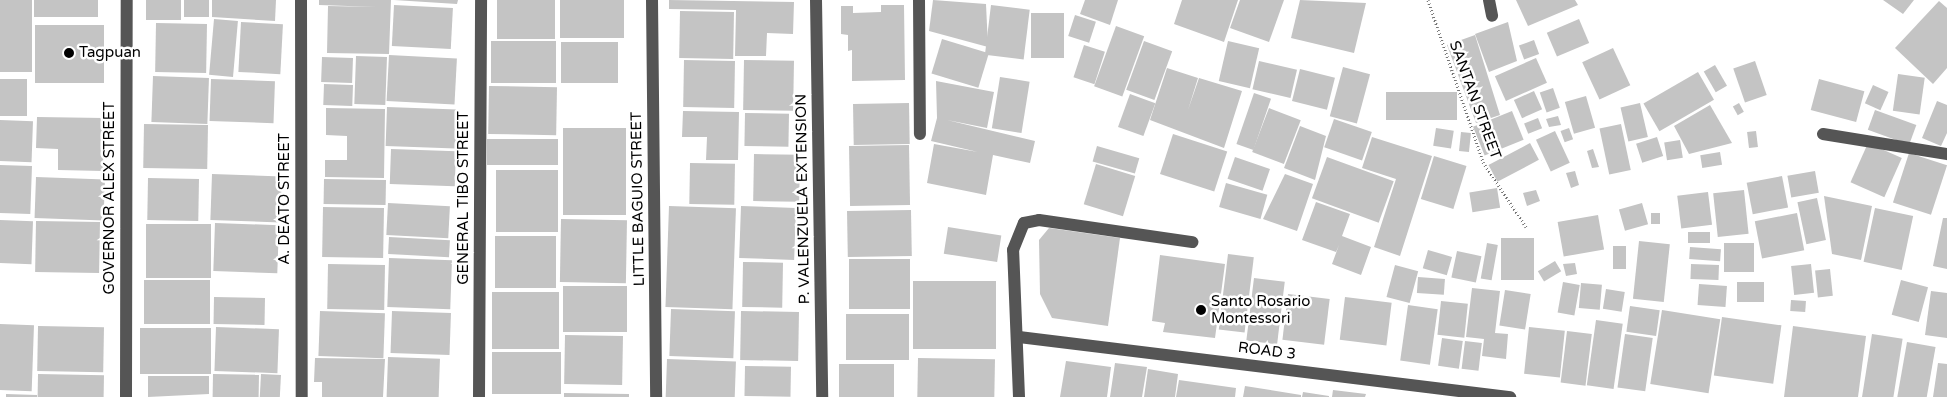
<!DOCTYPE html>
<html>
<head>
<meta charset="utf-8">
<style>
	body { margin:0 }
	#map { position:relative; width:1947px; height:397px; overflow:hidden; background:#fff; font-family:"Varela Round",sans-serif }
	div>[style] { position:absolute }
	.building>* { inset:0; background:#c4c4c4; transform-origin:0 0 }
	.path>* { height:3px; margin-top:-1.5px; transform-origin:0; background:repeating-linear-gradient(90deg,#777 0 1px,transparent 0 3.5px) }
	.minor>* { height:12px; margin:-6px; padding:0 6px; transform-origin:6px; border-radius:6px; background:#555 }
	.dots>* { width:14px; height:14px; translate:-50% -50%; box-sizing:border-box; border:2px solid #fff; border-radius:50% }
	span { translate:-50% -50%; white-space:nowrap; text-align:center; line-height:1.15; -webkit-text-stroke:5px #fff; paint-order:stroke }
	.poi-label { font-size:15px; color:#000 }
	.left { translate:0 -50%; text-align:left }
	.street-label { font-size:15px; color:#000 }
</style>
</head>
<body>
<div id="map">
	<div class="building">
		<div style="left:0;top:0;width:32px;height:72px"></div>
		<div style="left:34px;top:0;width:64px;height:17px"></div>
		<div style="left:146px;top:0;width:35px;height:20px"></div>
		<div style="left:184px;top:0;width:25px;height:17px"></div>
		<div style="clip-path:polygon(212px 0,276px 0,275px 21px,212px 17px)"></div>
		<div style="clip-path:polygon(319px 0,391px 0,389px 54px,327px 53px,328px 6px,377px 7px,319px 5px)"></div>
		<div style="clip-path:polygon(394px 0,458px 0,457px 4px)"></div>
		<div style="left:497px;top:0;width:58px;height:39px"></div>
		<div style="left:560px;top:0;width:64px;height:38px"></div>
		<div style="clip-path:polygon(669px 0,794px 2px,793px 34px,767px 33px,766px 56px,735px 56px,736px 10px,669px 9px)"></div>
		<div style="clip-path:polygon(933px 0,986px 4px,988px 47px,929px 31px)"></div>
		<div style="clip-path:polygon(1085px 0,1118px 0,1110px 25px,1080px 14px)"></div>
		<div style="clip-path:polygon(1182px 0,1238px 0,1224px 42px,1174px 24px)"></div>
		<div style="clip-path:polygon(1240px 0,1284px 0,1269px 42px,1230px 28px)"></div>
		<div style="clip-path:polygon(1300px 0,1366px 3px,1354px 53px,1291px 38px)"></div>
		<div style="clip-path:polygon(1516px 0,1575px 0,1578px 5px,1528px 26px)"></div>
		<div style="clip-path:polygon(1883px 0,1914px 0,1903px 14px)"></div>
		<div style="clip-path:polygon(1939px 1px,1947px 8px,1947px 68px,1933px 84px,1895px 48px)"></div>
		<div style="left:394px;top:5px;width:59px;height:41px;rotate:3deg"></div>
		<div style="clip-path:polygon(881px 5px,904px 5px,905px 80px,852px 81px,852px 50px,848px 51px,848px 35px,841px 34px,841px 6px,853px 6px,853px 13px,881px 12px)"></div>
		<div style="left:991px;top:5px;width:39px;height:50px;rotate:7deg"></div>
		<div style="left:680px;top:11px;width:54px;height:47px;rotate:1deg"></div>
		<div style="left:1031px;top:13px;width:33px;height:45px"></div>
		<div style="left:1075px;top:15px;width:22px;height:22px;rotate:18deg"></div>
		<div style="left:214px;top:19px;width:24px;height:56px;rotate:5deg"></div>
		<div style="left:1579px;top:19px;width:26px;height:35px;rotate:67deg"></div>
		<div style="left:241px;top:22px;width:42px;height:50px;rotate:3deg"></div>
		<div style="clip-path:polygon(1508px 22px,1517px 61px,1489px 72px,1475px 34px)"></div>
		<div style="left:156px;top:23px;width:51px;height:49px;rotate:1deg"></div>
		<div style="left:104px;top:25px;width:58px;height:69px;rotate:90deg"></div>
		<div style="left:1116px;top:26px;width:30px;height:64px;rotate:20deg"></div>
		<div style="clip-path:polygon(1475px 35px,1500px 115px,1476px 123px,1447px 45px)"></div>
		<div style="left:942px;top:39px;width:49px;height:36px;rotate:17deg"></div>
		<div style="left:1534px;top:40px;width:15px;height:16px;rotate:70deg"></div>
		<div style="left:491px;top:41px;width:65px;height:42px"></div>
		<div style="left:1144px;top:41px;width:30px;height:52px;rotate:20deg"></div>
		<div style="left:1228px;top:41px;width:32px;height:41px;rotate:13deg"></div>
		<div style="left:561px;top:42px;width:57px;height:41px"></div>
		<div style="left:1084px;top:45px;width:22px;height:34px;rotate:18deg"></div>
		<div style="left:1613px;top:48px;width:41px;height:34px;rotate:65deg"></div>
		<div style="left:389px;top:55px;width:68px;height:46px;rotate:3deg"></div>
		<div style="left:356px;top:56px;width:31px;height:48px;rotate:2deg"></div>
		<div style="left:322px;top:57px;width:31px;height:25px;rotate:2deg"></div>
		<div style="left:1536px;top:58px;width:27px;height:45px;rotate:66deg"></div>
		<div style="left:684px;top:60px;width:51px;height:47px;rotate:1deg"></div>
		<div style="left:744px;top:60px;width:50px;height:50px;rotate:1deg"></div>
		<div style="left:1259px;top:61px;width:39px;height:29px;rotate:13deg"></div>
		<div style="left:1755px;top:61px;width:36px;height:23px;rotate:71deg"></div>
		<div style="left:1715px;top:65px;width:24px;height:13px;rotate:60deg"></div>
		<div style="left:1343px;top:67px;width:28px;height:51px;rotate:15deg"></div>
		<div style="clip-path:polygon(1167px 68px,1198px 78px,1188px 110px,1199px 78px,1242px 91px,1224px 148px,1150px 120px)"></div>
		<div style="left:1300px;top:69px;width:36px;height:33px;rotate:14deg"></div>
		<div style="left:1698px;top:72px;width:32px;height:63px;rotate:60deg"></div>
		<div style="left:1898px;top:74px;width:27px;height:37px;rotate:8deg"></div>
		<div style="left:153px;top:76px;width:56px;height:46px;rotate:2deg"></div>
		<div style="left:1000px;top:77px;width:30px;height:52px;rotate:9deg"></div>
		<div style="left:0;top:79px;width:27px;height:37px"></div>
		<div style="left:211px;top:79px;width:64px;height:42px;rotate:2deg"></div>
		<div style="left:1819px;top:79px;width:47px;height:32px;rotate:15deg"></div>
		<div style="clip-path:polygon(936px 81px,994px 92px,987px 128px,947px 120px,1035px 141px,1030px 163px,993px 155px,986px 195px,927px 183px,934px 144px,978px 152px,931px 141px,937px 118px)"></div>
		<div style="left:324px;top:84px;width:29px;height:21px;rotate:2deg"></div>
		<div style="left:1873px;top:85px;width:17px;height:20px;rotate:24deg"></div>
		<div style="left:489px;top:86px;width:68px;height:48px;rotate:1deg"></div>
		<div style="left:1553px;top:88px;width:21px;height:14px;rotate:71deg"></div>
		<div style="left:1534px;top:91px;width:20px;height:22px;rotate:66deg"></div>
		<div style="left:1457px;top:92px;width:28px;height:71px;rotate:90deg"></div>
		<div style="left:1254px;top:93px;width:18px;height:54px;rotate:19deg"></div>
		<div style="left:1130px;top:94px;width:27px;height:35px;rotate:20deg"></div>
		<div style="left:1586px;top:96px;width:33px;height:22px;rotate:74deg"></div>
		<div style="clip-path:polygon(1937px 101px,1947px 105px,1947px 133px,1941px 146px,1922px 138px)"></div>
		<div style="left:909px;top:103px;width:41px;height:56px;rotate:89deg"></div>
		<div style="left:1640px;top:103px;width:35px;height:20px;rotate:77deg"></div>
		<div style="left:1739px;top:103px;width:10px;height:7px;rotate:61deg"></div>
		<div style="clip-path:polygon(1710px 105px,1732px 143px,1689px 154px,1674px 126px)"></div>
		<div style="left:387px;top:107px;width:70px;height:39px;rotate:2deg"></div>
		<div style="clip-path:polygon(326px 108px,385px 109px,384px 178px,325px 177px,325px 160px,347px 160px,347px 136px,326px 135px)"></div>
		<div style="left:1269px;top:108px;width:34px;height:47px;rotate:21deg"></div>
		<div style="left:1875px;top:110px;width:44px;height:21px;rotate:20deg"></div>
		<div style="clip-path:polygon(683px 111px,739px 112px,738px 160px,706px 160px,707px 137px,682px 137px)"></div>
		<div style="left:1512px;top:111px;width:31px;height:42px;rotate:68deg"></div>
		<div style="left:745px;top:113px;width:44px;height:33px;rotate:1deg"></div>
		<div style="clip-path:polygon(1558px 116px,1561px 125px,1549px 127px,1546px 119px)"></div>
		<div style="clip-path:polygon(37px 117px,104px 118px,103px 171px,58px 170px,58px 149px,36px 148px)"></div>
		<div style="left:1538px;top:118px;width:11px;height:15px;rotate:68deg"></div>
		<div style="left:1334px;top:119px;width:40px;height:30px;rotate:19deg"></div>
		<div style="left:0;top:120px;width:33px;height:41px;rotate:2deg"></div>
		<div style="left:144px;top:124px;width:64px;height:44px;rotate:1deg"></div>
		<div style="left:1621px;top:124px;width:47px;height:22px;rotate:78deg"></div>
		<div style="clip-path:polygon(1300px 126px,1326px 136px,1315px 180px,1284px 168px)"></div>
		<div style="left:563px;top:128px;width:63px;height:87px"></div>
		<div style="left:1436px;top:128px;width:18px;height:18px;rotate:9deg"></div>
		<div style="left:1569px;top:128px;width:12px;height:9px;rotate:70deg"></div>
		<div style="left:1555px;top:131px;width:35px;height:21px;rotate:65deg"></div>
		<div style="left:1756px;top:131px;width:16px;height:9px;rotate:83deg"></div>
		<div style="left:1461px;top:132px;width:10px;height:19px;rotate:6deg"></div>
		<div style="left:1173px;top:134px;width:57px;height:42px;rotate:18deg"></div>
		<div style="clip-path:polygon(1372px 137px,1432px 156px,1400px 256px,1374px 247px,1396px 179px,1362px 168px)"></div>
		<div style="left:1657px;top:137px;width:20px;height:22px;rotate:72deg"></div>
		<div style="left:487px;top:139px;width:71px;height:26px"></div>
		<div style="left:1680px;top:140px;width:18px;height:16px;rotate:81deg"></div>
		<div style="left:1530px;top:143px;width:19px;height:47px;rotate:62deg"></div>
		<div style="left:1868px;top:143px;width:37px;height:43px;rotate:24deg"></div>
		<div style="left:909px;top:145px;width:60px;height:60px;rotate:89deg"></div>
		<div style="left:1097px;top:146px;width:44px;height:16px;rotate:16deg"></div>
		<div style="left:391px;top:149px;width:65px;height:35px;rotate:2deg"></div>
		<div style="clip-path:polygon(1593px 149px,1599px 167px,1592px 168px,1587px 151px)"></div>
		<div style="left:1720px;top:152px;width:13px;height:20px;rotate:81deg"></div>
		<div style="left:1909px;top:153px;width:40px;height:52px;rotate:18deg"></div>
		<div style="left:754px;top:154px;width:46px;height:47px;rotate:1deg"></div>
		<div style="left:1434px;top:156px;width:34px;height:45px;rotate:17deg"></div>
		<div style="left:1235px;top:157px;width:37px;height:23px;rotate:19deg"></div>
		<div style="left:1327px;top:157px;width:71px;height:44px;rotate:20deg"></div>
		<div style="left:690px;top:163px;width:45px;height:41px;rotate:1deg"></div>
		<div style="left:1096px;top:164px;width:41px;height:42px;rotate:17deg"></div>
		<div style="left:0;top:165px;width:32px;height:48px;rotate:2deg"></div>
		<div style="left:496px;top:170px;width:62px;height:62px"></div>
		<div style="clip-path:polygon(1575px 171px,1579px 185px,1571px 188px,1566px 173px)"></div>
		<div style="left:1815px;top:171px;width:22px;height:28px;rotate:80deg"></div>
		<div style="left:212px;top:174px;width:70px;height:46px;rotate:2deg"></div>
		<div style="clip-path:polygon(1285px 174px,1313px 184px,1297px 231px,1263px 219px)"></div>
		<div style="left:1782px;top:176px;width:32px;height:36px;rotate:79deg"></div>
		<div style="left:36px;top:177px;width:69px;height:41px;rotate:2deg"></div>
		<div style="left:148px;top:178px;width:51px;height:42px;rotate:1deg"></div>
		<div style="left:324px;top:179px;width:62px;height:25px;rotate:1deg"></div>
		<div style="left:1226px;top:183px;width:43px;height:25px;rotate:16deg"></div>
		<div style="left:1497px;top:188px;width:20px;height:28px;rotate:81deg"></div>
		<div style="clip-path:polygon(1536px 190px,1540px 201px,1527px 206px,1523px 193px)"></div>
		<div style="left:1744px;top:190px;width:44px;height:31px;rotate:84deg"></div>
		<div style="left:1708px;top:192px;width:33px;height:31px;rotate:83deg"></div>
		<div style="clip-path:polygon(1824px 196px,1872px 206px,1861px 260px,1832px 254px)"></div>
		<div style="left:1817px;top:198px;width:43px;height:20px;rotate:78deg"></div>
		<div style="clip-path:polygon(1316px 202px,1350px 214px,1342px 236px,1371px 247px,1361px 275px,1332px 264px,1339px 245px,1336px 252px,1302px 240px)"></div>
		<div style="left:388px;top:203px;width:62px;height:32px;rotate:3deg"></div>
		<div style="left:1642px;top:203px;width:22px;height:24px;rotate:74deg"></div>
		<div style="left:669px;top:206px;width:67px;height:101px;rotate:2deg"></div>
		<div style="left:741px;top:206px;width:55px;height:52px;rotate:2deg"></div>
		<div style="left:323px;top:207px;width:61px;height:50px;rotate:1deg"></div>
		<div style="left:1875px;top:208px;width:39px;height:55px;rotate:12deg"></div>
		<div style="left:911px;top:210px;width:46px;height:64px;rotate:89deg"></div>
		<div style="left:1651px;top:213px;width:9px;height:11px"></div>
		<div style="left:1797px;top:213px;width:38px;height:43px;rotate:79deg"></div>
		<div style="left:1598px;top:215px;width:35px;height:41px;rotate:80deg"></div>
		<div style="clip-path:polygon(1943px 218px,1947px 218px,1947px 269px,1933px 266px)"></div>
		<div style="left:561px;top:219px;width:66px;height:63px;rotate:1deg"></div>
		<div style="left:0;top:220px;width:33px;height:43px;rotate:2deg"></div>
		<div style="left:36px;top:221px;width:64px;height:51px;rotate:1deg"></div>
		<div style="left:215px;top:223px;width:64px;height:48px;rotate:2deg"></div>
		<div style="left:146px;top:224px;width:65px;height:54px"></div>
		<div style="left:948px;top:227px;width:54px;height:27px;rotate:9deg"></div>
		<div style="clip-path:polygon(1049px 228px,1120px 238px,1108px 326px,1052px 318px,1040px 294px,1039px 240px)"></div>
		<div style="left:1710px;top:232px;width:11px;height:22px;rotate:90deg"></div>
		<div style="left:495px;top:236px;width:61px;height:52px"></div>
		<div style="left:389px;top:237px;width:61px;height:17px;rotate:3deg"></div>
		<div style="left:1501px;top:238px;width:33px;height:42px"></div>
		<div style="left:1639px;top:241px;width:31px;height:58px;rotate:6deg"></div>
		<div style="left:1487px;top:243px;width:11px;height:36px;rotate:10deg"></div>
		<div style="left:1754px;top:243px;width:29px;height:30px;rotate:90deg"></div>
		<div style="left:1613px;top:246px;width:13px;height:23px"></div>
		<div style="left:1690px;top:247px;width:31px;height:12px;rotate:4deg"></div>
		<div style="left:1428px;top:250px;width:25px;height:19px;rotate:16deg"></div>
		<div style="left:1457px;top:251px;width:25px;height:27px;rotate:12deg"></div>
		<div style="left:1228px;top:254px;width:26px;height:76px;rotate:7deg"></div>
		<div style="clip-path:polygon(1160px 255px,1225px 264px,1215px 338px,1163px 332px,1165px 323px,1152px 321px)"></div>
		<div style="left:389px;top:258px;width:63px;height:49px;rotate:2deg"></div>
		<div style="left:910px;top:259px;width:50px;height:61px;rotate:90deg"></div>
		<div style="left:1555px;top:261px;width:12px;height:20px;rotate:59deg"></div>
		<div style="left:743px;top:262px;width:40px;height:45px;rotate:1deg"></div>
		<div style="clip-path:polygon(1575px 263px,1577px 274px,1566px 276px,1563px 264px)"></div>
		<div style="left:328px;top:264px;width:57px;height:45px;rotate:1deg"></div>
		<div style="left:1691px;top:264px;width:28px;height:15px;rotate:2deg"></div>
		<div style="left:1811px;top:264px;width:29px;height:20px;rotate:84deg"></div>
		<div style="left:1395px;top:265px;width:24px;height:33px;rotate:15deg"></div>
		<div style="left:1830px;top:269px;width:27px;height:15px;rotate:84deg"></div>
		<div style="left:1418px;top:277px;width:27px;height:16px;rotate:4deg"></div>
		<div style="left:1254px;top:278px;width:31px;height:63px;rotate:7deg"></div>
		<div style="left:144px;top:280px;width:66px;height:44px"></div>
		<div style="left:1901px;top:280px;width:28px;height:36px;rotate:15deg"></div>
		<div style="left:913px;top:281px;width:83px;height:68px"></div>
		<div style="left:1563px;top:282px;width:17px;height:31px;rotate:10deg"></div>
		<div style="left:1737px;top:282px;width:27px;height:20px"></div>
		<div style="left:1581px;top:283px;width:21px;height:25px;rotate:5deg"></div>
		<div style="left:1699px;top:284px;width:28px;height:21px;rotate:4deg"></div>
		<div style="left:563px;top:286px;width:64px;height:46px"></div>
		<div style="clip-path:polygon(1472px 288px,1500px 291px,1495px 333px,1508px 334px,1506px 359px,1482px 356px,1484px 339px,1466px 337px)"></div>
		<div style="left:1606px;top:289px;width:19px;height:20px;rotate:9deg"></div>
		<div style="left:1505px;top:290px;width:26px;height:36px;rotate:9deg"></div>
		<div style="clip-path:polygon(1931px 291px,1947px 293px,1947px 338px,1925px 335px)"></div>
		<div style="left:492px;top:292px;width:67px;height:57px"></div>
		<div style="left:1288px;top:294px;width:42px;height:46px;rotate:7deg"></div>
		<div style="left:214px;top:297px;width:51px;height:27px;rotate:1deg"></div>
		<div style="left:1345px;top:297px;width:47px;height:43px;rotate:7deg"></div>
		<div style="left:1791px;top:300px;width:15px;height:11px;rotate:4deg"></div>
		<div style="left:1441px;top:301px;width:27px;height:34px;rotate:6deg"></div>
		<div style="left:1408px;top:305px;width:30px;height:56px;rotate:8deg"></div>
		<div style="left:1630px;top:306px;width:30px;height:26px;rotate:8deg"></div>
		<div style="left:671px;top:309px;width:64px;height:47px;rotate:2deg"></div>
		<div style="left:1662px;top:310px;width:59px;height:75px;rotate:9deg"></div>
		<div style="left:320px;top:311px;width:65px;height:45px;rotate:2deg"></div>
		<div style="left:392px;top:311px;width:59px;height:42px;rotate:2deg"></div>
		<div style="left:741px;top:311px;width:58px;height:49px;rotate:1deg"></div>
		<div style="left:846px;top:314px;width:63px;height:46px"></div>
		<div style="left:1722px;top:317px;width:60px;height:59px;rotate:8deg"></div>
		<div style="left:1596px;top:320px;width:27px;height:66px;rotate:8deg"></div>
		<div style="left:0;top:324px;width:34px;height:66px;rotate:2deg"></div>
		<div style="left:38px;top:326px;width:66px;height:45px;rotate:1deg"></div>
		<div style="clip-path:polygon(1793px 326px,1866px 336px,1858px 397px,1784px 397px)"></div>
		<div style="left:216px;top:327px;width:63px;height:44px;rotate:2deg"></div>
		<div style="left:1529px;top:327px;width:36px;height:47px;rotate:6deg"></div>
		<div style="left:140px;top:328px;width:71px;height:46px"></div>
		<div style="left:1567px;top:331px;width:25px;height:52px;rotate:7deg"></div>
		<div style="left:1625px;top:334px;width:28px;height:54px;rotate:8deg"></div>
		<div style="left:1872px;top:334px;width:31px;height:64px;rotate:9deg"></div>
		<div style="left:565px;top:335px;width:58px;height:49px;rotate:1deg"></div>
		<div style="left:1442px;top:338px;width:21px;height:28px;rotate:8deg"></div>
		<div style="left:1465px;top:341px;width:17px;height:28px;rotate:7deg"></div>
		<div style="left:1907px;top:342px;width:29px;height:56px;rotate:10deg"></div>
		<div style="left:492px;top:352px;width:69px;height:42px"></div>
		<div style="left:388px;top:357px;width:52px;height:40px;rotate:2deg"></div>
		<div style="clip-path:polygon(315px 358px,385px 359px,383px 397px,322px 397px,322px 382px,314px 382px)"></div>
		<div style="left:918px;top:358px;width:77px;height:39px;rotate:1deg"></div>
		<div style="left:667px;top:359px;width:69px;height:38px;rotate:2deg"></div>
		<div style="clip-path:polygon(1066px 361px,1111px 367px,1107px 397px,1060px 397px)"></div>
		<div style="clip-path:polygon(1115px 363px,1147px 367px,1142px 397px,1110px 397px)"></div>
		<div style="clip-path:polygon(1938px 363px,1947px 364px,1947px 397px,1933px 397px)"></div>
		<div style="left:839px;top:364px;width:55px;height:33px"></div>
		<div style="left:745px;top:366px;width:46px;height:30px;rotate:1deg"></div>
		<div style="clip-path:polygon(1148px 369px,1178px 374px,1175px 397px,1144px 397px)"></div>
		<div style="left:38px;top:374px;width:66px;height:23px;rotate:1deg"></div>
		<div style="left:213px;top:374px;width:46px;height:23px;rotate:1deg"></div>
		<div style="left:261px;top:374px;width:20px;height:23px;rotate:3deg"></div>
		<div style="clip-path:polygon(148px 376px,209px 376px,209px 394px,148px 397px)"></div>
		<div style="clip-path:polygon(1179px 380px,1236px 388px,1235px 397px,1176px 397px)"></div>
		<div style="clip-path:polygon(1245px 386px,1301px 395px,1301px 397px,1243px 397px)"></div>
		<div style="clip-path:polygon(1333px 390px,1366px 394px,1365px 397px,1332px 397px)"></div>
		<div style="clip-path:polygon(1303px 392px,1329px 396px,1329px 397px,1302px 397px)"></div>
		<div style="clip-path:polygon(564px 393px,629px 394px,629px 397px,564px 397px)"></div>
		<div style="clip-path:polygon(6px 394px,37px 395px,37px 397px,6px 397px)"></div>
	</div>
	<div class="path">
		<div style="left:1428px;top:0;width:171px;rotate:71.2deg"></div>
		<div style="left:1483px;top:162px;width:78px;rotate:56.5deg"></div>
	</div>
	<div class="minor">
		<div style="left:301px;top:0;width:397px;rotate:89.9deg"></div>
		<div style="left:652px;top:0;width:397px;rotate:89.4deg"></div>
		<div style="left:816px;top:0;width:397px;rotate:89.1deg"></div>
		<div style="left:919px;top:0;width:134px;rotate:89.6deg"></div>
		<div style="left:1489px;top:0;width:16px;rotate:79deg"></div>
		<div style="left:1823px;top:134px;width:126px;rotate:9.2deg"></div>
		<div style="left:1019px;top:337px;width:495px;rotate:7deg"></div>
		<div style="left:126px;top:397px;width:397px;rotate:-89.9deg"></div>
		<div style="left:479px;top:397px;width:397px;rotate:-89.7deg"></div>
		<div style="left:1019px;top:397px;width:147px;rotate:-92.3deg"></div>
		<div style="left:1013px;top:250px;width:29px;rotate:-68deg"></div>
		<div style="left:1024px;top:223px;width:15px;rotate:-11deg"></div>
		<div style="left:1039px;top:220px;width:155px;rotate:8.2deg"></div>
	</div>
	<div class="dots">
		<div style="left:69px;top:53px;background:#000"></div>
		<div style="left:1201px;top:310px;background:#000"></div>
	</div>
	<div class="poi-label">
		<span class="left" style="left:79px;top:53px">Tagpuan</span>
		<span class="left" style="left:1211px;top:310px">Santo Rosario<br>Montessori</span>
	</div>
	<div class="street-label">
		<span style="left:1475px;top:100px;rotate:70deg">SANTAN STREET</span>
		<span style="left:110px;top:198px;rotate:-90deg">GOVERNOR ALEX STREET</span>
		<span style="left:464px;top:198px;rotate:-90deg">GENERAL TIBO STREET</span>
		<span style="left:285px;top:199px;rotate:-90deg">A. DEATO STREET</span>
		<span style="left:638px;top:199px;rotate:-91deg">LITTLE BAGUIO STREET</span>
		<span style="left:803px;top:199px;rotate:-91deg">P. VALENZUELA EXTENSION</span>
		<span style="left:1267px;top:351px;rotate:7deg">ROAD 3</span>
	</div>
</div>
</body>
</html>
